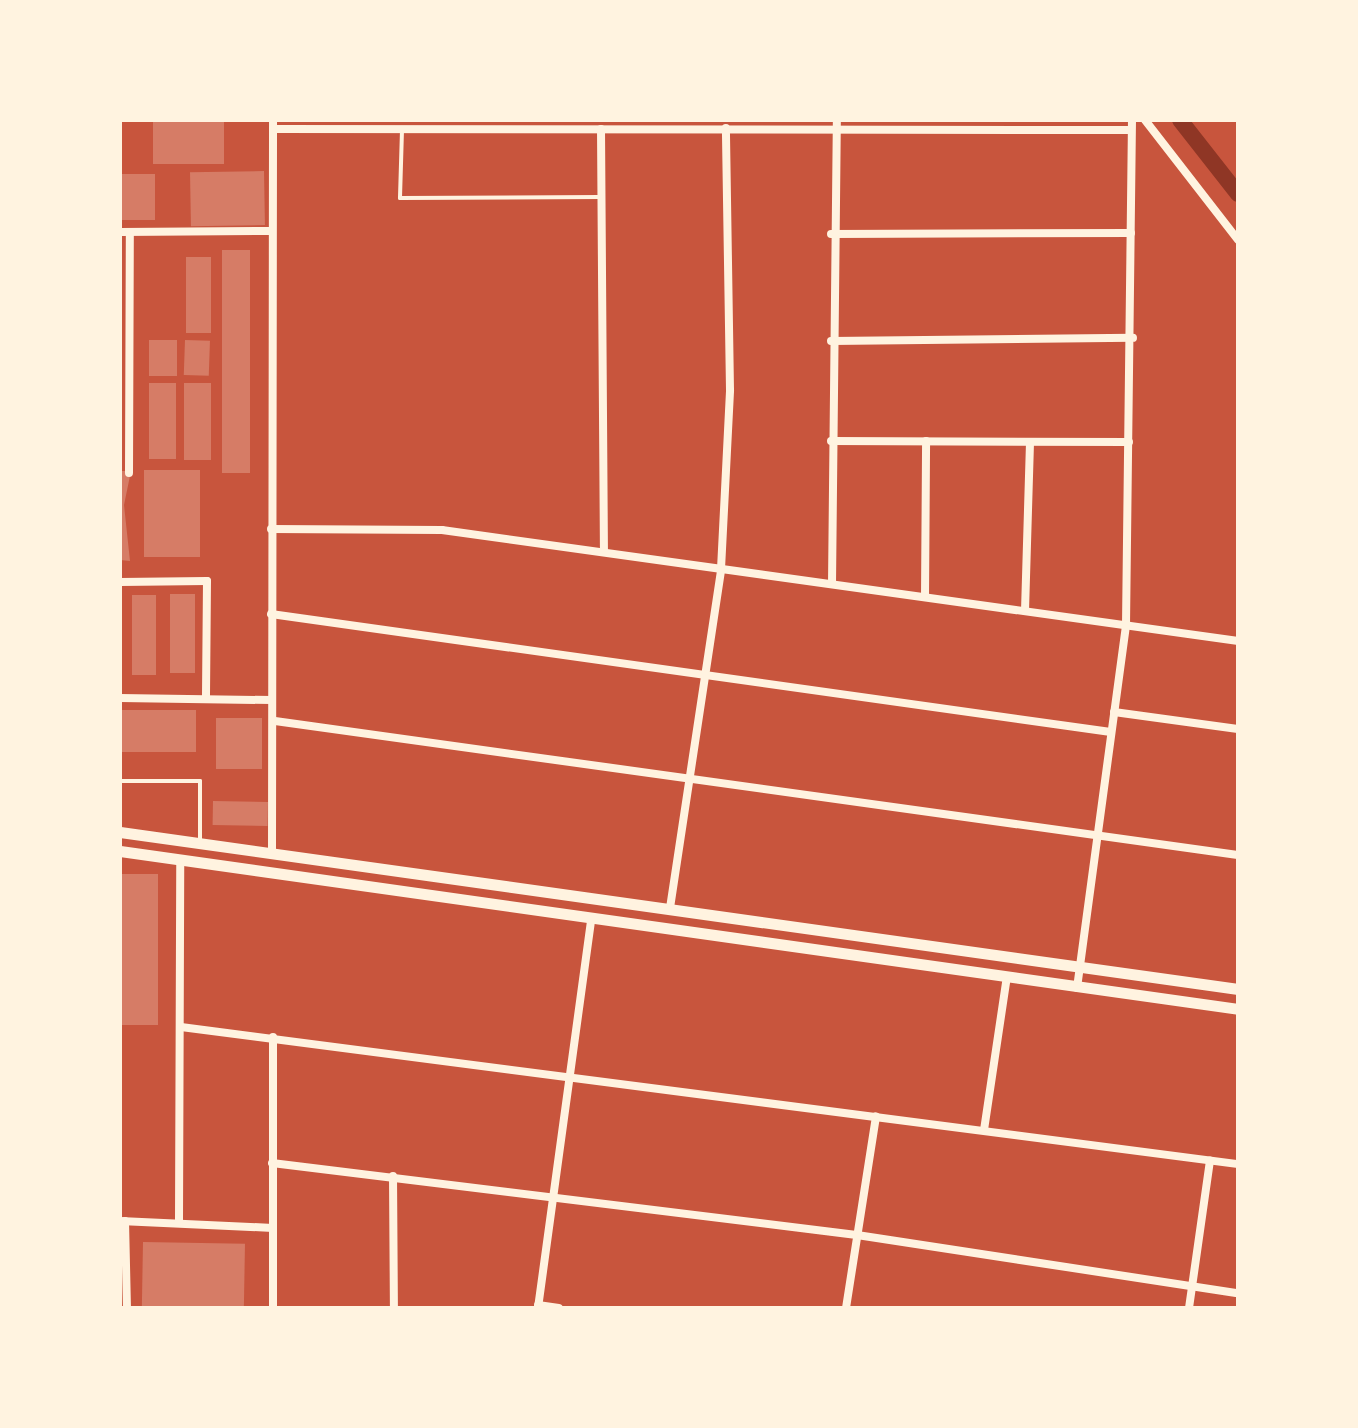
<!DOCTYPE html>
<html>
<head>
<meta charset="utf-8">
<style>
	body { margin:0 }
	#map { position:relative; width:1358px; height:1428px; overflow:hidden; background:#c8553d; font-family:Lato,sans-serif }
	div>[style] { position:absolute }
	.canal>* { height:16px; margin:-8px; padding:0 8px; transform-origin:8px; border-radius:8px; background:#8f3625 }
	.building>* { inset:0; background:#d67c66; transform-origin:0 0 }
	.service>* { height:4px; margin:-2px; padding:0 2px; transform-origin:2px; border-radius:2px; background:#fff3e0 }
	.minor>* { height:8px; margin:-4px; padding:0 4px; transform-origin:4px; border-radius:4px; background:#fff3e0 }
	.tertiary>* { height:11px; margin:-5.5px; padding:0 5.5px; transform-origin:5.5px; border-radius:5.5px; background:#fff3e0 }
	span { translate:-50% -50%; white-space:nowrap; text-align:center; line-height:1.15; -webkit-text-stroke:7px #fff3e0; paint-order:stroke }
	.frame { position:absolute; inset:0; border:122px solid #fff3e0; pointer-events:none }
</style>
</head>
<body>
<div id="map">
	<div class="canal">
		<div style="left:1180px;top:120px;width:94px;rotate:51.9deg"></div>
	</div>
	<div class="building">
		<div style="left:153px;top:120px;width:71px;height:44px"></div>
		<div style="left:264px;top:171px;width:54px;height:74px;rotate:89deg"></div>
		<div style="left:120px;top:174px;width:35px;height:46px"></div>
		<div style="left:222px;top:250px;width:28px;height:223px"></div>
		<div style="left:186px;top:257px;width:25px;height:76px"></div>
		<div style="left:149px;top:340px;width:28px;height:36px"></div>
		<div style="left:185px;top:340px;width:25px;height:35px;rotate:2deg"></div>
		<div style="left:149px;top:383px;width:27px;height:76px"></div>
		<div style="left:184px;top:383px;width:27px;height:77px"></div>
		<div style="left:144px;top:470px;width:56px;height:87px"></div>
		<div style="clip-path:polygon(120px 471px,131px 471px,124px 505px,130px 561px,120px 560px)"></div>
		<div style="left:170px;top:594px;width:25px;height:79px"></div>
		<div style="left:132px;top:595px;width:24px;height:80px"></div>
		<div style="left:120px;top:710px;width:76px;height:42px"></div>
		<div style="left:216px;top:718px;width:46px;height:51px"></div>
		<div style="left:213px;top:801px;width:55px;height:24px;rotate:1deg"></div>
		<div style="left:120px;top:874px;width:38px;height:151px"></div>
		<div style="left:143px;top:1242px;width:102px;height:66px;rotate:1deg"></div>
	</div>
	<div class="service">
		<div style="left:402px;top:130px;width:68px;rotate:91.7deg"></div>
		<div style="left:400px;top:198px;width:201px;rotate:-0.3deg"></div>
		<div style="left:120px;top:781px;width:80px"></div>
		<div style="left:200px;top:781px;width:60px;rotate:90deg"></div>
	</div>
	<div class="minor">
		<div style="left:1145px;top:120px;width:152px;rotate:52.2deg"></div>
		<div style="left:273px;top:129px;width:855px;rotate:0.07deg"></div>
		<div style="left:601px;top:129px;width:423px;rotate:89.6deg"></div>
		<div style="left:120px;top:232px;width:151px;rotate:-0.4deg"></div>
		<div style="left:831px;top:234px;width:300px;rotate:-0.2deg"></div>
		<div style="left:831px;top:341px;width:302px;rotate:-0.6deg"></div>
		<div style="left:831px;top:441px;width:298px;rotate:0.2deg"></div>
		<div style="left:129px;top:473px;width:241px;rotate:-89.8deg"></div>
		<div style="left:271px;top:529px;width:171px;rotate:0.3deg"></div>
		<div style="left:442px;top:530px;width:804px;rotate:7.94deg"></div>
		<div style="left:120px;top:582px;width:87px;rotate:-0.7deg"></div>
		<div style="left:207px;top:581px;width:117px;rotate:90.5deg"></div>
		<div style="left:832px;top:584px;width:464px;rotate:-89.4deg"></div>
		<div style="left:925px;top:597px;width:156px;rotate:-89.6deg"></div>
		<div style="left:1025px;top:611px;width:169px;rotate:-88.3deg"></div>
		<div style="left:271px;top:614px;width:848px;rotate:8deg"></div>
		<div style="left:120px;top:698px;width:152px;rotate:0.8deg"></div>
		<div style="left:1114px;top:712px;width:125px;rotate:7.8deg"></div>
		<div style="left:275px;top:721px;width:972px;rotate:7.92deg"></div>
		<div style="left:272px;top:853px;width:733px;rotate:-89.92deg"></div>
		<div style="left:670px;top:908px;width:343px;rotate:-81.4deg"></div>
		<div style="left:721px;top:569px;width:179px;rotate:-87.1deg"></div>
		<div style="left:730px;top:390px;width:262px;rotate:-90.9deg"></div>
		<div style="left:1077px;top:988px;width:366px;rotate:-82.3deg"></div>
		<div style="left:1126px;top:625px;width:505px;rotate:-89.32deg"></div>
		<div style="left:181px;top:1027px;width:1066px;rotate:7.39deg"></div>
		<div style="left:273px;top:1037px;width:271px;rotate:90deg"></div>
		<div style="left:984px;top:1130px;width:155px;rotate:-81.5deg"></div>
		<div style="left:272px;top:1163px;width:589px;rotate:7.02deg"></div>
		<div style="left:857px;top:1235px;width:385px;rotate:8.7deg"></div>
		<div style="left:393px;top:1176px;width:132px;rotate:89.6deg"></div>
		<div style="left:179px;top:1220px;width:359px;rotate:-89.8deg"></div>
		<div style="left:120px;top:1221px;width:153px;rotate:2.6deg"></div>
		<div style="left:125px;top:1221px;width:87px;rotate:88.7deg"></div>
		<div style="left:538px;top:1305px;width:21px;rotate:8deg"></div>
		<div style="left:538px;top:1308px;width:390px;rotate:-82.2deg"></div>
		<div style="left:846px;top:1308px;width:194px;rotate:-81.1deg"></div>
		<div style="left:1189px;top:1308px;width:149px;rotate:-81.9deg"></div>
	</div>
	<div class="tertiary">
		<div style="left:120px;top:832px;width:1129px;rotate:7.99deg"></div>
		<div style="left:120px;top:851px;width:1129px;rotate:8.04deg"></div>
	</div>
	<div class="frame"></div>
</div>
</body>
</html>
